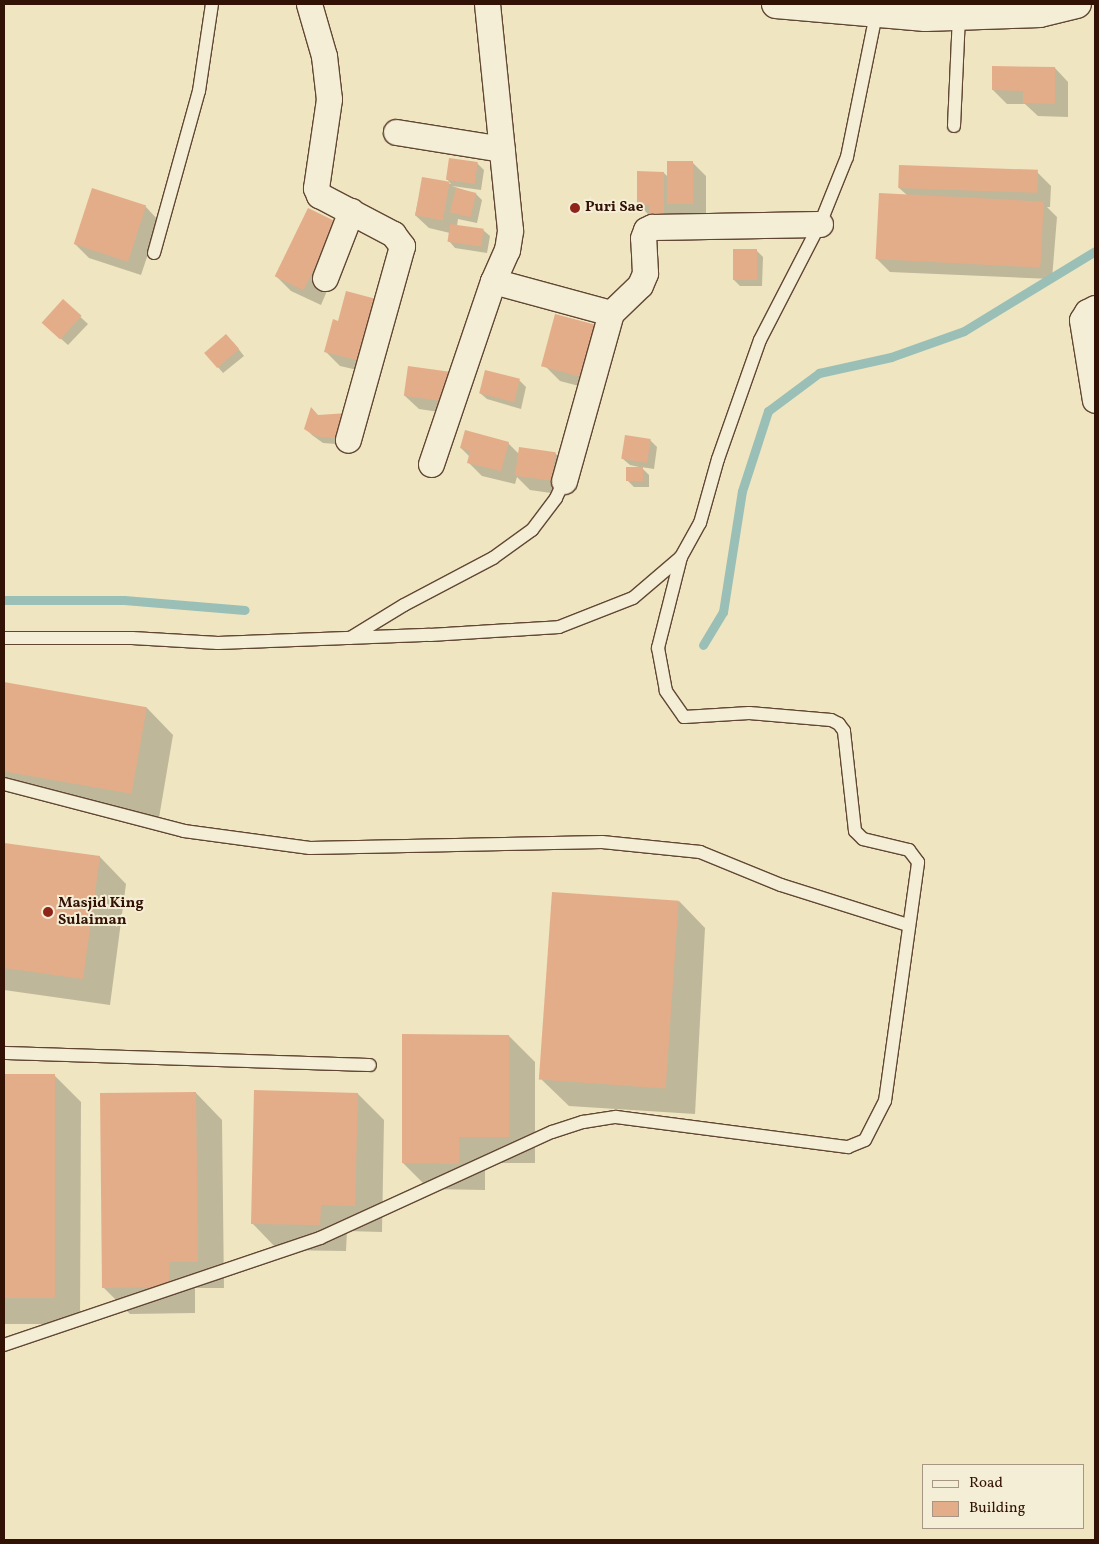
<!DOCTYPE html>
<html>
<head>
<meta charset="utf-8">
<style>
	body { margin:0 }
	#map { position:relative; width:1099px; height:1544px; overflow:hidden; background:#efe5c1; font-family:Vollkorn,serif }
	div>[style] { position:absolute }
	.shadow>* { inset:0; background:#0003 }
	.stream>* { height:9px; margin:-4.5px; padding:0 4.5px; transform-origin:4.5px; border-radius:4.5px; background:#9abfb6 }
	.building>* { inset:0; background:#e4ad89; transform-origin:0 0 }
	.roads { filter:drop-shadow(1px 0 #614733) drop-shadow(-1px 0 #614733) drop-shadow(0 1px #614733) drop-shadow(0 -1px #614733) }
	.service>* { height:12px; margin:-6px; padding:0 6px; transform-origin:6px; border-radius:6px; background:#f5eed7 }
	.minor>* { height:25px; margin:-12.5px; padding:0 12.5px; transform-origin:12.5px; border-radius:12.5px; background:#f5eed7 }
	.tertiary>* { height:28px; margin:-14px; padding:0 14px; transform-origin:14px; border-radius:14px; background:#f5eed7 }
	.dots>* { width:14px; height:14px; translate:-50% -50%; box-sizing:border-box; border:2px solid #f5eed7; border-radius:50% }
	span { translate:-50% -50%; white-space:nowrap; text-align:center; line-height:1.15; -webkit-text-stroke:4px #f5eed7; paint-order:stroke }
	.poi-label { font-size:15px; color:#321204; font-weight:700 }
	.left { translate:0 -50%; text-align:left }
	.frame { position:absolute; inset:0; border:5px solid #321204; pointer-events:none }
	.legend { position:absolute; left:922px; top:1464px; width:162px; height:65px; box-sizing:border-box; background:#f5eed7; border:1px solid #a79683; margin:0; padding:6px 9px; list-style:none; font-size:15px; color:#321204 }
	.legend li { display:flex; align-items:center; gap:10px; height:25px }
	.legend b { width:25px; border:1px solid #a79683 }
</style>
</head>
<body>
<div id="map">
	<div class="shadow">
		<div style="clip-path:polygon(1055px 68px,1068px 82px,1068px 117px,1038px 116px,1025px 104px,1007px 104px,993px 90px)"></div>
		<div style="clip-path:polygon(477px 163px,484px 170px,481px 190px,452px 186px,476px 194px,482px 200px,477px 223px,458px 219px,457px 226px,483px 230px,490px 236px,487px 253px,455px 248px,449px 241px,450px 233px,429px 228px,415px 215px,423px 178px,451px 184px,447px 179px)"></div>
		<div style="clip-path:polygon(693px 163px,706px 176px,706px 218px,681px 217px,677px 213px,677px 228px,652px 218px,638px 204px,664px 173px,668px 177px)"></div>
		<div style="clip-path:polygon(1037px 172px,1051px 186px,1050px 207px,1047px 207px,1057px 217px,1052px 279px,890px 272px,876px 258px,907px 195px,899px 188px)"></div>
		<div style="clip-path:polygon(146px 207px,159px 221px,141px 275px,89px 258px,75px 244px)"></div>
		<div style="clip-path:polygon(350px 237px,321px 305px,291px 291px,277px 277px)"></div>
		<div style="clip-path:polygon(756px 250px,763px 257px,762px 286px,740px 286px,733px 279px)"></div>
		<div style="clip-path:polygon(63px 301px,88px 324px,68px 345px,50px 329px)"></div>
		<div style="clip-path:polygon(556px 316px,594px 390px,560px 381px,546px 367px)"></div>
		<div style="clip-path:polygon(339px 322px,379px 375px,340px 366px,326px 352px)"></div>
		<div style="clip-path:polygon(233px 342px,244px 356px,223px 373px,217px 366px)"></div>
		<div style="clip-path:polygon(409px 367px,459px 415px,419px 409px,405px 396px)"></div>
		<div style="clip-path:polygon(486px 372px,520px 381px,526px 387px,521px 409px,487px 399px,480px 393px)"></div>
		<div style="clip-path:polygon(311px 409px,349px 445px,323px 443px,312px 435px,305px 428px)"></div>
		<div style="clip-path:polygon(650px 440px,657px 447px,654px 469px,641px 467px,649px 475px,649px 487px,634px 487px,627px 480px,639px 467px,630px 465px,623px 459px)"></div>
		<div style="clip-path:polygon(508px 443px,519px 454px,555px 453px,569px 467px,565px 495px,530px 490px,517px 477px,515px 484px,482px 476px,468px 462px,470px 457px,461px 448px)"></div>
		<div style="clip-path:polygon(4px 684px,147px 708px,173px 735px,159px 818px,4px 791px)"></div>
		<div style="clip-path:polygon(4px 844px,100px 857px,126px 884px,110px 1005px,4px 990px)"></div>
		<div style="clip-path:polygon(679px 901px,705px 928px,695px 1114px,569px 1106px,542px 1080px)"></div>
		<div style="clip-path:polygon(509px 1036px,535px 1062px,535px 1163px,485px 1163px,485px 1190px,429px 1189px,403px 1163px)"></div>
		<div style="clip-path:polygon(4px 1075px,54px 1075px,81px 1102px,80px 1324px,4px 1324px)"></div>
		<div style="clip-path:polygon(196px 1093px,222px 1120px,224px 1288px,195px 1288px,195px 1313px,130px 1314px,103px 1287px)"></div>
		<div style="clip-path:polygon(358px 1094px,384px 1120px,382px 1232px,347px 1231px,346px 1251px,278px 1250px,252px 1223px)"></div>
	</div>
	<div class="stream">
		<div style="left:4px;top:600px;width:120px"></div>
		<div style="left:124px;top:600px;width:121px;rotate:4.7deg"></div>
		<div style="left:703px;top:645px;width:39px;rotate:-59deg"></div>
		<div style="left:723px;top:612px;width:122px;rotate:-81.1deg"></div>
		<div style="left:742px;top:491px;width:84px;rotate:-72deg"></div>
		<div style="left:768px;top:411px;width:64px;rotate:-36.7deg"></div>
		<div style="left:819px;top:373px;width:74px;rotate:-12.5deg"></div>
		<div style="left:891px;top:357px;width:77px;rotate:-19.6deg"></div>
		<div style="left:964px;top:331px;width:153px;rotate:-31.4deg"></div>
	</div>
	<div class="building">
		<div style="clip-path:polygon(992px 66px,1055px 67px,1055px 104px,1023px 103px,1023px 91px,992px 90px)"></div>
		<div style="left:449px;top:158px;width:29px;height:22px;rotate:8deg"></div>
		<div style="left:667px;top:161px;width:26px;height:43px"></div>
		<div style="left:899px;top:165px;width:139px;height:23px;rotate:2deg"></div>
		<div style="clip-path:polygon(637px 171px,664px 172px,664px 214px,649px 214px,649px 205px,637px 204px)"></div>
		<div style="left:422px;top:177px;width:28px;height:39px;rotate:10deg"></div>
		<div style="left:92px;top:188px;width:57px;height:59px;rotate:18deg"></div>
		<div style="left:456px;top:188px;width:21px;height:25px;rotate:14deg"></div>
		<div style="left:879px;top:193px;width:165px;height:66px;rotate:3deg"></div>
		<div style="left:308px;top:208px;width:32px;height:76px;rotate:26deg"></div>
		<div style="left:450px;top:224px;width:34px;height:18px;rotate:8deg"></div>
		<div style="left:733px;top:249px;width:24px;height:31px"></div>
		<div style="clip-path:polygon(346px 291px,380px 300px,365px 362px,324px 352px,333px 319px,338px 321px)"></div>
		<div style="left:63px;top:299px;width:25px;height:32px;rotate:42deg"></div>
		<div style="left:555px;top:314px;width:41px;height:54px;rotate:15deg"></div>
		<div style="left:226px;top:334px;width:20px;height:29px;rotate:49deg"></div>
		<div style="left:408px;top:366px;width:42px;height:30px;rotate:8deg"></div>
		<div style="left:485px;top:370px;width:36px;height:24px;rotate:14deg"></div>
		<div style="clip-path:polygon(311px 407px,318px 415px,348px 413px,343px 439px,315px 436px,304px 429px)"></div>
		<div style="clip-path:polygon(465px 430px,509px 442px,501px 471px,467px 463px,470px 451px,460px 448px)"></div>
		<div style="left:625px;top:435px;width:26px;height:24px;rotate:9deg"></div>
		<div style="left:519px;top:447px;width:37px;height:29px;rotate:8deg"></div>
		<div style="left:626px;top:467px;width:17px;height:14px"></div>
		<div style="left:4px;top:682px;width:145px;height:88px;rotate:10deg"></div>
		<div style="clip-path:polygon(4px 843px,100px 856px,83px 979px,4px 968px)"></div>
		<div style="left:552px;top:892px;width:127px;height:188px;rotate:4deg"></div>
		<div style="clip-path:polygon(402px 1034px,509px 1035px,509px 1137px,459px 1137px,459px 1164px,402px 1163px)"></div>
		<div style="left:4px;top:1074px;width:51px;height:224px"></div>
		<div style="clip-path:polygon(254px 1090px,358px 1093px,355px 1206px,321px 1205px,320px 1225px,251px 1224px)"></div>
		<div style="clip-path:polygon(196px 1092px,198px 1262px,169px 1262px,169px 1287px,102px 1288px,100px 1093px)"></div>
	</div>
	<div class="roads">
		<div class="service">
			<div style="left:954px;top:126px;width:109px;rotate:-87.4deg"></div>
			<div style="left:154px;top:253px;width:168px;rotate:-74.5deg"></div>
			<div style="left:199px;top:91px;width:88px;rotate:-81.5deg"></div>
			<div style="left:4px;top:638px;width:128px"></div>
			<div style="left:132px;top:638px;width:86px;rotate:3.3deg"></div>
			<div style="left:218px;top:643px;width:212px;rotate:-2.2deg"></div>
			<div style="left:430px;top:635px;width:129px;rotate:-3.5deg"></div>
			<div style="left:559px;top:627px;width:79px;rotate:-21.4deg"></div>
			<div style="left:633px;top:598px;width:63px;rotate:-40.5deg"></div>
			<div style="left:681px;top:557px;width:39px;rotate:-61deg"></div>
			<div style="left:700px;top:523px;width:66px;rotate:-74.3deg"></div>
			<div style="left:718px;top:459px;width:126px;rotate:-70.6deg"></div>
			<div style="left:760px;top:340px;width:131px;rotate:-62.7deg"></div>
			<div style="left:820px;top:224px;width:72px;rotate:-68.1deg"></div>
			<div style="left:847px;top:157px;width:146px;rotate:-78.5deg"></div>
			<div style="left:350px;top:638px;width:63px;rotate:-31.4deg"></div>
			<div style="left:404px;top:605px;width:101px;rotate:-27.8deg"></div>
			<div style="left:493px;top:558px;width:48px;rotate:-35.7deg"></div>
			<div style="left:532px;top:530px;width:40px;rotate:-53deg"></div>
			<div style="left:556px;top:498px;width:19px;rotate:-65deg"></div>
			<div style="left:4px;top:784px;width:186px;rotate:14.6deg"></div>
			<div style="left:184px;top:831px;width:127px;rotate:7.7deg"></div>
			<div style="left:310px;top:848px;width:292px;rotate:-1.2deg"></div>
			<div style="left:602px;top:842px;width:99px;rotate:5.8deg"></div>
			<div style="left:700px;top:852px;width:87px;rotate:22.2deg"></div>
			<div style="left:781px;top:885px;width:133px;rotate:17.5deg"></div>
			<div style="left:4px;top:1053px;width:366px;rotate:1.9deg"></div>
			<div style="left:4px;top:1345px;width:334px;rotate:-18.7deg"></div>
			<div style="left:320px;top:1238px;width:255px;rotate:-24.6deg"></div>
			<div style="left:552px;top:1132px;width:33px;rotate:-18deg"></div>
			<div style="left:583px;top:1122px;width:33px;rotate:-9deg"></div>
			<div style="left:616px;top:1117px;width:234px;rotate:7.4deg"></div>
			<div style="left:848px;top:1147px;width:18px;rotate:-22deg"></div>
			<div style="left:865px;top:1140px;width:44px;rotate:-62.9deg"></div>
			<div style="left:885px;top:1101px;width:241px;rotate:-82.1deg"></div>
			<div style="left:918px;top:862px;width:15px;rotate:-127deg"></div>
			<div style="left:909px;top:850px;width:47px;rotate:-166.6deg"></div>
			<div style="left:863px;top:839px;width:11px;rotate:-135deg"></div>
			<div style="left:855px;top:831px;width:101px;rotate:-96.3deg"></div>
			<div style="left:844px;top:731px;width:9px;rotate:-126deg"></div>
			<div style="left:839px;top:724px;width:9px;rotate:-153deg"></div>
			<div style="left:831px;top:720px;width:82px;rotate:-175.1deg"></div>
			<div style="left:749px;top:713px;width:65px;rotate:176.5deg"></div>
			<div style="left:684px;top:717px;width:32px;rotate:-125deg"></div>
			<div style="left:666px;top:691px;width:44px;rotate:-100.5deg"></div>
			<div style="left:658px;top:648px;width:94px;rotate:-75.8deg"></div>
		</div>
		<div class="minor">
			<div style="left:309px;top:4px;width:54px;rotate:73.9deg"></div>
			<div style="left:324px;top:56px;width:43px;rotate:83.4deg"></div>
			<div style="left:329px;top:99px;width:90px;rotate:98.3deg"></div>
			<div style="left:316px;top:188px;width:8px;rotate:67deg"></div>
			<div style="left:319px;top:195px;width:84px;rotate:27.8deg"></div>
			<div style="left:393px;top:234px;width:15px;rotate:53deg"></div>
			<div style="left:402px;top:246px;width:201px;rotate:105.6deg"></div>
			<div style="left:396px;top:132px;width:107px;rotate:9.1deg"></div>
			<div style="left:325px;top:278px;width:72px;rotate:-68.8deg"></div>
			<div style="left:493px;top:281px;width:122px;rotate:15.2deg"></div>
			<div style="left:611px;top:313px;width:40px;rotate:-44deg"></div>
			<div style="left:640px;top:285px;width:13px;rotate:-67deg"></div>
			<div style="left:645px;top:273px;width:35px;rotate:-93deg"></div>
			<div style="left:643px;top:238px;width:9px;rotate:-69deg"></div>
			<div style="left:646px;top:230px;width:7px;rotate:-27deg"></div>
			<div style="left:652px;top:227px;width:168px;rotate:-1deg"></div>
			<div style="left:1095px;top:308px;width:9px;rotate:153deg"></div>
			<div style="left:1087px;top:312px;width:9px;rotate:122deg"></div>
			<div style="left:1082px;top:320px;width:81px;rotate:80.8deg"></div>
			<div style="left:431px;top:464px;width:193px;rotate:-71.3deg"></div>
			<div style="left:493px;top:281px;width:34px;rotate:-66deg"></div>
			<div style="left:507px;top:250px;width:20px;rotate:-81deg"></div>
			<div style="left:510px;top:230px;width:227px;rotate:-95.8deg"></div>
			<div style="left:564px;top:481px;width:174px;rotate:-74.4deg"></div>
		</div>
		<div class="tertiary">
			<div style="left:776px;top:4px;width:150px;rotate:5deg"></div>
			<div style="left:925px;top:17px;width:115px;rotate:-2deg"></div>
			<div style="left:1040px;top:13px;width:38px;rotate:-14deg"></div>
		</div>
	</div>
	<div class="dots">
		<div style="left:575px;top:208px;background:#8f2418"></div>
		<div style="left:48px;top:912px;background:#8f2418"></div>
	</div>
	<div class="poi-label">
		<span class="left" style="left:585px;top:208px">Puri Sae</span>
		<span class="left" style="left:58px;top:912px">Masjid King<br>Sulaiman</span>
	</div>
	<div class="frame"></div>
	<ul class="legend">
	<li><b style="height:6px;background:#f5eed7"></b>Road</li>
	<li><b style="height:14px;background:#e4ad89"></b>Building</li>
	</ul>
</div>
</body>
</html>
